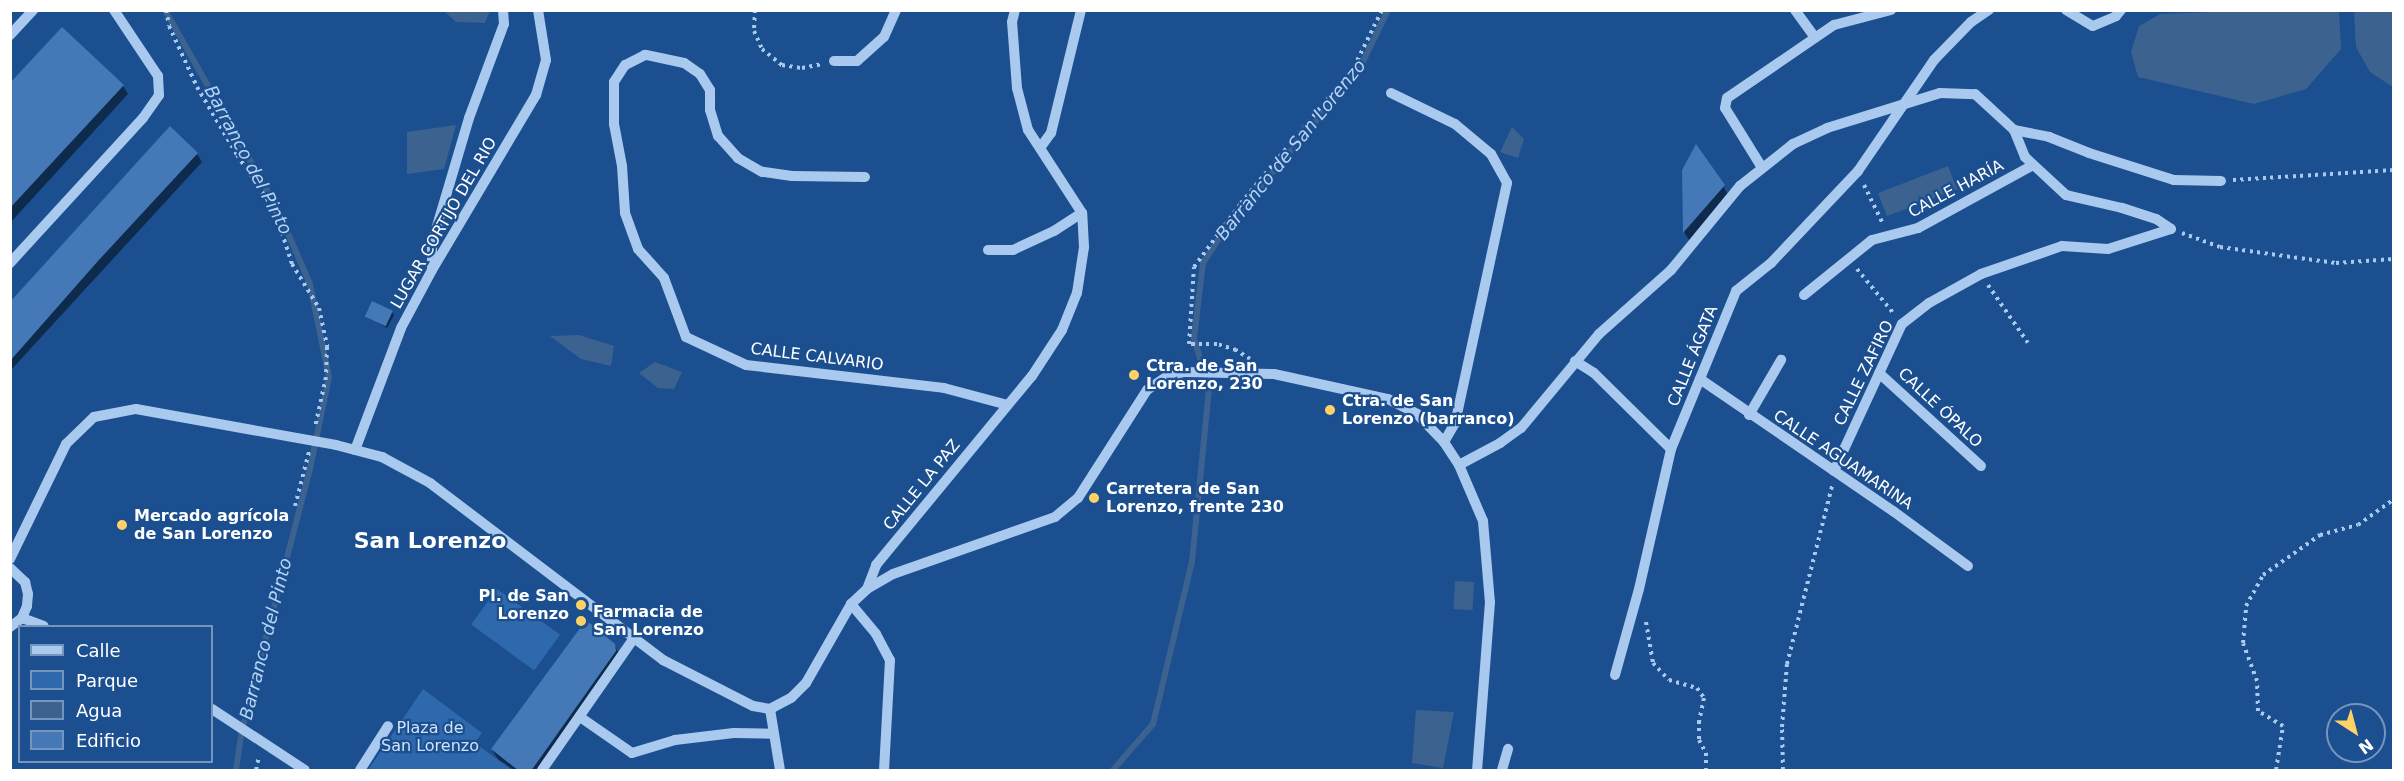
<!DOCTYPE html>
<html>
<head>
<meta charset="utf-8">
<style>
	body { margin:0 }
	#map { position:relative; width:2404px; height:781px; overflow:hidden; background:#1b4f8f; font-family:"DejaVu Sans",sans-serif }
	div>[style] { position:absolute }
	.green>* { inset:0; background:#2e69ad; transform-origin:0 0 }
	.water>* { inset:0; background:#3c6290; transform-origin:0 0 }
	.shadow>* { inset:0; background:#0007 }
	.stream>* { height:6px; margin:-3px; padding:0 3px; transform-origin:3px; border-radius:3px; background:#3c6290 }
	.building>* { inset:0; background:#4478b7; transform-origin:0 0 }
	.path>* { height:4px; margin-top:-2px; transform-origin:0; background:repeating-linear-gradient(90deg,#a9c9ee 0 3px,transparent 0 7.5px) }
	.minor>* { height:10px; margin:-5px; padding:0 5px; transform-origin:5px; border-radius:5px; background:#a9c9ee }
	.dots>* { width:16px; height:16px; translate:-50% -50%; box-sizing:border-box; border:3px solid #1b4f8f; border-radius:50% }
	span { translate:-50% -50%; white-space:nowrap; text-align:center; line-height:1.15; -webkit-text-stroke:4.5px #1b4f8f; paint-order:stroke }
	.street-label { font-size:16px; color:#fff }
	.poi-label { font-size:16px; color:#fff; font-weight:700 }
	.left { translate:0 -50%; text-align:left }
	.right { translate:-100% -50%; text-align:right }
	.park-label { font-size:16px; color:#cfe3fa }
	.water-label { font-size:18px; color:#b5d3f5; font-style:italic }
	.district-label { font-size:22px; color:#fff; font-weight:700 }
	.frame { position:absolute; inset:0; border:12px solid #fff; pointer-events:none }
	.legend { position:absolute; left:18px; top:625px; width:195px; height:138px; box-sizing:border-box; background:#1b4f8f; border:2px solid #7695bc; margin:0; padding:8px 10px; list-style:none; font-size:18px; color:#fff }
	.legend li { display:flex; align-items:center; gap:12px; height:30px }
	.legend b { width:30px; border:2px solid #7695bc }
	.north { position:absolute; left:2326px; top:703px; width:60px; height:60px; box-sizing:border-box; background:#1b4f8f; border:2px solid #7695bc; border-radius:50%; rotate:144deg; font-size:16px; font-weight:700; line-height:24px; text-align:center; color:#fff }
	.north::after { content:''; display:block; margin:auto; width:21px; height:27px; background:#ffd166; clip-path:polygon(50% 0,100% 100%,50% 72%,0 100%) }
</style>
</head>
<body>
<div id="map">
	<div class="green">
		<div style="left:497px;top:589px;width:78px;height:44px;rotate:36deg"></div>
		<div style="clip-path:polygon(423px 689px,482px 733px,475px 743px,512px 770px,368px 770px)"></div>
	</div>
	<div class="water">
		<div style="clip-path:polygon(2267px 10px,2339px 11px,2341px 49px,2306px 89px,2254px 104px,2138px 77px,2131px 52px,2139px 26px,2160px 14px)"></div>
		<div style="clip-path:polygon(2358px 10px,2393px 11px,2393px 87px,2370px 72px,2356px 47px,2354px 14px)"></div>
		<div style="clip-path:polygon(444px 11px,490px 11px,485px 23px,456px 22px)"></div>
		<div style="clip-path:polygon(456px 125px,444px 169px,407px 174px,407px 132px)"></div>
		<div style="clip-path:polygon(1512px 127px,1524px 139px,1518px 158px,1500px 152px)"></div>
		<div style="left:1948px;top:166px;width:25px;height:75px;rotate:69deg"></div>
		<div style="clip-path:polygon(579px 335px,614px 346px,611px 366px,581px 359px,550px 336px)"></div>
		<div style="clip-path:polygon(655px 362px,682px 372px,674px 389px,658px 388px,639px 373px)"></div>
		<div style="left:1455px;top:581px;width:19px;height:28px;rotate:3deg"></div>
		<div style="clip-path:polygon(1416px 710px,1454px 712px,1443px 768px,1412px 763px)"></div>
	</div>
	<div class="shadow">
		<div style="clip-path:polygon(123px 86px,128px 94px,10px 223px,10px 87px)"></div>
		<div style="clip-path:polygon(197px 154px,202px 162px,10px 371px,10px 306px)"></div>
		<div style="clip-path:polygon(1683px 170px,1723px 186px,1730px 198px,1691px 243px,1684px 232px)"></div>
		<div style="clip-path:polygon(392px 312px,394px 315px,387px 328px,366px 315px)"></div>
		<div style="clip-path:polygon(614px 645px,619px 654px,542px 770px,514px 770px,498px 759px,492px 750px)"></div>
	</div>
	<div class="stream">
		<div style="left:165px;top:10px;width:227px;rotate:60.5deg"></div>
		<div style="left:277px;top:208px;width:83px;rotate:66.5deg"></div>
		<div style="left:310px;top:284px;width:95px;rotate:78.5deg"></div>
		<div style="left:329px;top:377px;width:94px;rotate:101.7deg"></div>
		<div style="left:310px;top:469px;width:270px;rotate:104.6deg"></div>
		<div style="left:242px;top:730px;width:40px;rotate:98.5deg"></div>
		<div style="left:1113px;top:770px;width:61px;rotate:-49deg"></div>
		<div style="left:1153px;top:724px;width:167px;rotate:-76.5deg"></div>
		<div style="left:1192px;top:562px;width:174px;rotate:-84.4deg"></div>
		<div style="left:1209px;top:389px;width:53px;rotate:-106.4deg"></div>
		<div style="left:1194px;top:338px;width:76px;rotate:-83.2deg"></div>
		<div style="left:1203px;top:263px;width:45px;rotate:-56.7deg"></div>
		<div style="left:1228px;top:225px;width:203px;rotate:-49.8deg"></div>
		<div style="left:1359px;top:70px;width:67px;rotate:-64.2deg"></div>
	</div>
	<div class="building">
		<div style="clip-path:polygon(62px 27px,124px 85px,10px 208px,10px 83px)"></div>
		<div style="clip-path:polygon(170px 126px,198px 153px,98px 261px,10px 361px,10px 302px)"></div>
		<div style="clip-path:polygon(1696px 144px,1725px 185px,1683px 233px,1682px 170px)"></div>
		<div style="left:372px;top:301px;width:23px;height:17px;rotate:25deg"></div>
		<div style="clip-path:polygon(586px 620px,615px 644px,616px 651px,531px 771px,519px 771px,491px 749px)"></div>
	</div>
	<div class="path">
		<div style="left:166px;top:10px;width:16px;rotate:79deg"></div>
		<div style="left:169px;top:26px;width:67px;rotate:65.3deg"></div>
		<div style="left:197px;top:87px;width:79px;rotate:59.5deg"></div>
		<div style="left:237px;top:155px;width:68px;rotate:55.8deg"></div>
		<div style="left:275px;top:211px;width:56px;rotate:72.2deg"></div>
		<div style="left:292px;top:264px;width:52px;rotate:58.5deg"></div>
		<div style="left:319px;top:308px;width:40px;rotate:78deg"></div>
		<div style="left:327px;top:347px;width:30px;rotate:92deg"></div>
		<div style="left:326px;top:377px;width:51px;rotate:102.4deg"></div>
		<div style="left:755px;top:10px;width:21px;rotate:93deg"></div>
		<div style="left:754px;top:31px;width:20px;rotate:66deg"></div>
		<div style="left:762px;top:49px;width:26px;rotate:39deg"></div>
		<div style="left:782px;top:65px;width:20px;rotate:9deg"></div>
		<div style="left:802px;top:68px;width:21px;rotate:-11deg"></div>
		<div style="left:2233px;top:180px;width:161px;rotate:-3.6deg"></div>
		<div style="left:1864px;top:185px;width:43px;rotate:64deg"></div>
		<div style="left:2182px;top:233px;width:40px;rotate:20.2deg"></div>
		<div style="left:2220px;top:247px;width:117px;rotate:7.9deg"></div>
		<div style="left:2336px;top:263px;width:58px;rotate:-3.9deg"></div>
		<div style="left:1857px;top:269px;width:58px;rotate:50.6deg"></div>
		<div style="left:1988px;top:285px;width:70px;rotate:55.4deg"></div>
		<div style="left:1250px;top:359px;width:17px;rotate:-147deg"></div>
		<div style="left:1236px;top:350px;width:20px;rotate:-162deg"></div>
		<div style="left:1217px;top:344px;width:28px;rotate:180deg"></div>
		<div style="left:1189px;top:344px;width:77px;rotate:-86.3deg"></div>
		<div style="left:1194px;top:267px;width:79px;rotate:-53.7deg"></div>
		<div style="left:1241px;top:203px;width:177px;rotate:-50.3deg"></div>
		<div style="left:1354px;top:67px;width:64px;rotate:-63.8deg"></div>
		<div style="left:295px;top:506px;width:56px;rotate:-75.5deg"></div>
		<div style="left:1646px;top:622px;width:42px;rotate:80.3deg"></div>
		<div style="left:1653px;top:663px;width:23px;rotate:47deg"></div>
		<div style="left:1669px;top:680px;width:29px;rotate:16deg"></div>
		<div style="left:1697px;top:688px;width:12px;rotate:55deg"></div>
		<div style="left:1704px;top:698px;width:24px;rotate:102deg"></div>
		<div style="left:1699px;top:721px;width:19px;rotate:90deg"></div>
		<div style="left:1699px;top:740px;width:15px;rotate:62deg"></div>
		<div style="left:1706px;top:753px;width:17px;rotate:90deg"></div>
		<div style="left:256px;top:770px;width:14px;rotate:-78deg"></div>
		<div style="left:1783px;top:770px;width:43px;rotate:-91.3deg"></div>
		<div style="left:1782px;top:727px;width:63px;rotate:-85.5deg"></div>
		<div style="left:1787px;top:664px;width:184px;rotate:-75.8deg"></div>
		<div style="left:2276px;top:770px;width:45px;rotate:-81deg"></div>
		<div style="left:2283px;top:726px;width:29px;rotate:-149deg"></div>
		<div style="left:2258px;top:711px;width:30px;rotate:-92deg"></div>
		<div style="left:2257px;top:681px;width:40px;rotate:-110.2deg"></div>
		<div style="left:2243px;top:643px;width:37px;rotate:-85deg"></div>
		<div style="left:2246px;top:606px;width:35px;rotate:-61deg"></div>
		<div style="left:2263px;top:575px;width:70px;rotate:-35.1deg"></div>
		<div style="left:2320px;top:535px;width:39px;rotate:-15deg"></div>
		<div style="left:2358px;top:525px;width:44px;rotate:-35.8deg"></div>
	</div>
	<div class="minor">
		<div style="left:1795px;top:10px;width:34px;rotate:54deg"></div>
		<div style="left:2066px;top:10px;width:31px;rotate:31deg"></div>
		<div style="left:2093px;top:26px;width:25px;rotate:-23deg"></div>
		<div style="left:2116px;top:16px;width:8px;rotate:-50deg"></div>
		<div style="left:10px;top:35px;width:34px;rotate:-47deg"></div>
		<div style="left:834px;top:61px;width:23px"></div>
		<div style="left:857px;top:61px;width:36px;rotate:-42deg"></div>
		<div style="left:884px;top:37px;width:30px;rotate:-66deg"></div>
		<div style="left:1391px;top:93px;width:71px;rotate:25.8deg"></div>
		<div style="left:1455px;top:124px;width:47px;rotate:39.8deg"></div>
		<div style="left:1491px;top:154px;width:33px;rotate:61deg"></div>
		<div style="left:1507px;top:183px;width:246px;rotate:102.2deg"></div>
		<div style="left:1455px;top:423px;width:22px;rotate:120deg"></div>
		<div style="left:1040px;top:148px;width:19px;rotate:-54deg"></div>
		<div style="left:1051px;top:133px;width:127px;rotate:-76.3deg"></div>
		<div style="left:1761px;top:166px;width:68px;rotate:-121.8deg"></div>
		<div style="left:1725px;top:108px;width:10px;rotate:-79deg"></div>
		<div style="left:1727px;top:98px;width:130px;rotate:-34.3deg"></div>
		<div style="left:1834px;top:25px;width:59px;rotate:-14.7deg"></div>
		<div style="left:865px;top:177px;width:73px;rotate:-179.2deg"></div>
		<div style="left:792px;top:176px;width:30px;rotate:-172deg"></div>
		<div style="left:762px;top:172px;width:28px;rotate:-150deg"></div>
		<div style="left:738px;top:158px;width:30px;rotate:-132deg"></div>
		<div style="left:718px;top:136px;width:27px;rotate:-107deg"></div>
		<div style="left:710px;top:110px;width:20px;rotate:-90deg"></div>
		<div style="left:710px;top:90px;width:19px;rotate:-122deg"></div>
		<div style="left:700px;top:74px;width:19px;rotate:-145deg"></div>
		<div style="left:684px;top:63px;width:40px;rotate:-168deg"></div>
		<div style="left:645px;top:55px;width:22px;rotate:153deg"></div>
		<div style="left:625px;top:65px;width:20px;rotate:123deg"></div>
		<div style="left:614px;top:82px;width:42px;rotate:90deg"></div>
		<div style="left:614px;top:124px;width:43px;rotate:79.2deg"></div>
		<div style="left:622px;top:166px;width:47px;rotate:86.3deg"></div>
		<div style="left:625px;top:213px;width:38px;rotate:70deg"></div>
		<div style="left:638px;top:249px;width:39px;rotate:48deg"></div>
		<div style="left:664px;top:278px;width:63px;rotate:69.6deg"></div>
		<div style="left:686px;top:337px;width:66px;rotate:25deg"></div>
		<div style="left:746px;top:365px;width:199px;rotate:6.6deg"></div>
		<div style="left:944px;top:388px;width:66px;rotate:14.9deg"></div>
		<div style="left:988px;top:250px;width:25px"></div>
		<div style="left:1013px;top:250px;width:45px;rotate:-24.9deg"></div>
		<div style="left:1054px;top:231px;width:33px;rotate:-33deg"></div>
		<div style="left:10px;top:263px;width:197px;rotate:-47.5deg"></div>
		<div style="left:143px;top:118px;width:28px;rotate:-55deg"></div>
		<div style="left:159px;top:95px;width:19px;rotate:-93deg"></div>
		<div style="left:158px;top:76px;width:79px;rotate:-123.7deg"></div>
		<div style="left:432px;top:269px;width:26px;rotate:-90deg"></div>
		<div style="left:432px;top:243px;width:130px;rotate:-73.5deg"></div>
		<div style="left:469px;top:118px;width:100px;rotate:-69.6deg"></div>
		<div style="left:504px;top:24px;width:14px;rotate:-94deg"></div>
		<div style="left:1804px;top:295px;width:87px;rotate:-39deg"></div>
		<div style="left:1872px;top:240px;width:48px;rotate:-14.6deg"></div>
		<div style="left:1918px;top:228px;width:131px;rotate:-28.7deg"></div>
		<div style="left:1575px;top:361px;width:22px;rotate:32deg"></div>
		<div style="left:1594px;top:373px;width:108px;rotate:44.6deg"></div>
		<div style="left:1879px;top:373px;width:138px;rotate:42.4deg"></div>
		<div style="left:1700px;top:379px;width:234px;rotate:34.4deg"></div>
		<div style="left:1893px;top:511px;width:93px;rotate:36.3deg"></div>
		<div style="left:1749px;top:415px;width:64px;rotate:-59.8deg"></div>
		<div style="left:355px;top:450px;width:130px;rotate:-69.3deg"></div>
		<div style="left:401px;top:328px;width:66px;rotate:-61.9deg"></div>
		<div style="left:432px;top:270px;width:204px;rotate:-59.3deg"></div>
		<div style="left:536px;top:95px;width:36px;rotate:-74deg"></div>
		<div style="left:546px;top:60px;width:51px;rotate:-99.1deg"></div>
		<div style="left:1459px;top:465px;width:47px;rotate:-28.2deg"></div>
		<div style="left:1500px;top:443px;width:26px;rotate:-36deg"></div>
		<div style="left:1521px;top:428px;width:122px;rotate:-50.3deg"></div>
		<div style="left:1599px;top:334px;width:96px;rotate:-41.6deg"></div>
		<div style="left:1671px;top:270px;width:109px;rotate:-50.6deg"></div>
		<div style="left:1740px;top:186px;width:68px;rotate:-38.4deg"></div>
		<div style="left:1793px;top:144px;width:38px;rotate:-25deg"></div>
		<div style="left:1827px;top:128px;width:118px;rotate:-17.2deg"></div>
		<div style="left:1940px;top:93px;width:35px;rotate:2deg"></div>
		<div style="left:1975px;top:94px;width:53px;rotate:42.7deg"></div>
		<div style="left:2014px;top:130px;width:36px;rotate:11deg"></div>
		<div style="left:2049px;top:137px;width:43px;rotate:21.8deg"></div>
		<div style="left:2089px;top:153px;width:89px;rotate:17.6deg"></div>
		<div style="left:2174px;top:180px;width:47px;rotate:1.2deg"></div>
		<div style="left:1834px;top:471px;width:162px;rotate:-65.2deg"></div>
		<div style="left:1902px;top:324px;width:34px;rotate:-38deg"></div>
		<div style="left:1929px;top:303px;width:60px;rotate:-29.1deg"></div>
		<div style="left:1981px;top:274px;width:86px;rotate:-19.1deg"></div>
		<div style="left:2062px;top:246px;width:46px;rotate:3.7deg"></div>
		<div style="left:2108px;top:249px;width:66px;rotate:-17.6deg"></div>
		<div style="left:2171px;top:229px;width:18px;rotate:-146deg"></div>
		<div style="left:2156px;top:219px;width:36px;rotate:-162deg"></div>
		<div style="left:2122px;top:208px;width:57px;rotate:-166.9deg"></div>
		<div style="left:2066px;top:195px;width:56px;rotate:-137.2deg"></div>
		<div style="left:2025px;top:157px;width:29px;rotate:-112deg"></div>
		<div style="left:10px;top:559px;width:128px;rotate:-64deg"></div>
		<div style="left:66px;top:444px;width:39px;rotate:-44deg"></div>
		<div style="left:94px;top:417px;width:43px;rotate:-10.8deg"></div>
		<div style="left:136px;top:409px;width:203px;rotate:10.2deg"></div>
		<div style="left:336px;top:445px;width:48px;rotate:14.6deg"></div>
		<div style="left:382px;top:457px;width:55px;rotate:28.4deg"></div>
		<div style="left:430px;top:483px;width:293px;rotate:37.2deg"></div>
		<div style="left:663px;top:660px;width:101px;rotate:27.1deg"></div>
		<div style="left:753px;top:706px;width:17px;rotate:10deg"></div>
		<div style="left:770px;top:709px;width:24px;rotate:-28deg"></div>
		<div style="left:791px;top:698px;width:21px;rotate:-45deg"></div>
		<div style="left:806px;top:683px;width:91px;rotate:-60.3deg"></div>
		<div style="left:851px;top:604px;width:22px;rotate:-43deg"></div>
		<div style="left:867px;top:589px;width:30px;rotate:-30deg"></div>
		<div style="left:893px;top:574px;width:172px;rotate:-19.4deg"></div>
		<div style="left:1055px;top:517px;width:30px;rotate:-40deg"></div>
		<div style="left:1078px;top:498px;width:128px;rotate:-57.4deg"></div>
		<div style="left:1147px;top:390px;width:22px;rotate:-34deg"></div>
		<div style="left:1165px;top:378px;width:20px;rotate:-18deg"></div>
		<div style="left:1184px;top:372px;width:90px;rotate:1.3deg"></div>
		<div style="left:1274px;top:374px;width:117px;rotate:12.4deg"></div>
		<div style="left:1388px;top:399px;width:33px;rotate:27deg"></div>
		<div style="left:1417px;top:414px;width:39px;rotate:46deg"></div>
		<div style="left:1444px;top:442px;width:27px;rotate:57deg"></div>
		<div style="left:1459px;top:465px;width:61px;rotate:66.8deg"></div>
		<div style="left:1483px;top:521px;width:81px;rotate:85.1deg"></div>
		<div style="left:1490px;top:602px;width:169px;rotate:94.4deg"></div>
		<div style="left:10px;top:568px;width:21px;rotate:43deg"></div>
		<div style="left:25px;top:582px;width:12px;rotate:76deg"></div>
		<div style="left:28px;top:594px;width:12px;rotate:95deg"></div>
		<div style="left:27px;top:606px;width:13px;rotate:113deg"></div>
		<div style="left:22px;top:618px;width:15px;rotate:143deg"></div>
		<div style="left:867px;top:589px;width:26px;rotate:-69deg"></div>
		<div style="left:876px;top:565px;width:245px;rotate:-50.5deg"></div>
		<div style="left:1032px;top:376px;width:55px;rotate:-56.9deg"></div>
		<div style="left:1062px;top:330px;width:40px;rotate:-68deg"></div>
		<div style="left:1077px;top:293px;width:47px;rotate:-81.3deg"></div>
		<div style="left:1084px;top:247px;width:34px;rotate:-93deg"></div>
		<div style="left:1082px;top:213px;width:99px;rotate:-123deg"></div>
		<div style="left:1028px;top:130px;width:43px;rotate:-104.7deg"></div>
		<div style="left:1017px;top:88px;width:66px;rotate:-94.3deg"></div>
		<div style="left:1012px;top:22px;width:12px;rotate:-76deg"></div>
		<div style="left:851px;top:604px;width:39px;rotate:50deg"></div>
		<div style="left:876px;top:634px;width:30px;rotate:62deg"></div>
		<div style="left:890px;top:660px;width:110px;rotate:93.1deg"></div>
		<div style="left:22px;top:618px;width:23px;rotate:20deg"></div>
		<div style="left:1615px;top:675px;width:89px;rotate:-74.4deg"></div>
		<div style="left:1639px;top:589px;width:144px;rotate:-77.1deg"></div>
		<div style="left:1671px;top:449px;width:171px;rotate:-67.6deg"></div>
		<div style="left:1736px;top:291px;width:45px;rotate:-38.7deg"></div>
		<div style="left:1771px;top:263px;width:127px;rotate:-46.6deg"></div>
		<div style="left:1858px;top:171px;width:135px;rotate:-55.6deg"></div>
		<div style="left:1934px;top:60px;width:53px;rotate:-45.8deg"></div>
		<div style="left:1971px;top:22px;width:22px;rotate:-34deg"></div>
		<div style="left:212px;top:709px;width:111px;rotate:33.3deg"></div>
		<div style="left:770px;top:709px;width:62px;rotate:80.7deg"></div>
		<div style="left:580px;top:717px;width:63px;rotate:34.7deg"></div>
		<div style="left:632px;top:753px;width:45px;rotate:-16.8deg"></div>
		<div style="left:675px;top:740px;width:59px;rotate:-6.8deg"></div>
		<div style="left:734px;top:733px;width:39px;rotate:1deg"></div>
		<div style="left:360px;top:770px;width:52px;rotate:-57.5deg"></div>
		<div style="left:542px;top:770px;width:161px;rotate:-55.1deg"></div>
		<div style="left:1502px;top:770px;width:22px;rotate:-74deg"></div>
	</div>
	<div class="dots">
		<div style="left:1134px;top:375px;background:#ffd166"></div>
		<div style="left:1330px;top:410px;background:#ffd166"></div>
		<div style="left:1094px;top:498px;background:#ffd166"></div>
		<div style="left:122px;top:525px;background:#ffd166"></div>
		<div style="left:581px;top:605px;background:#ffd166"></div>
		<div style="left:581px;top:621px;background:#ffd166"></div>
	</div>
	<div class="street-label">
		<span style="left:1956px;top:189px;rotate:-28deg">CALLE HARÍA</span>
		<span style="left:444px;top:223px;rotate:-60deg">LUGAR CORTIJO DEL RIO</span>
		<span style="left:1693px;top:356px;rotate:-68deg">CALLE ÁGATA</span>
		<span style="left:817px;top:357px;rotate:7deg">CALLE CALVARIO</span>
		<span style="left:1864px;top:373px;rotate:-64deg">CALLE ZAFIRO</span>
		<span style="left:1940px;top:408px;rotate:43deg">CALLE ÓPALO</span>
		<span style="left:1843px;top:460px;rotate:34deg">CALLE AGUAMARINA</span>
		<span style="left:922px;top:485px;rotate:-51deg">CALLE LA PAZ</span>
	</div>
	<div class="poi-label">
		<span class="left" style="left:1146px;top:375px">Ctra. de San<br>Lorenzo, 230</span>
		<span class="left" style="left:1342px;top:410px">Ctra. de San<br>Lorenzo (barranco)</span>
		<span class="left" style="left:1106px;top:498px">Carretera de San<br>Lorenzo, frente 230</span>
		<span class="left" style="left:134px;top:525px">Mercado agrícola<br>de San Lorenzo</span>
		<span class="right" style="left:569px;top:605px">Pl. de San<br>Lorenzo</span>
		<span class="left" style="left:593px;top:621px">Farmacia de<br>San Lorenzo</span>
	</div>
	<div class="park-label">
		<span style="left:430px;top:737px">Plaza de<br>San Lorenzo</span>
	</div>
	<div class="water-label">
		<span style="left:1291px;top:150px;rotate:-51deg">Barranco de San Lorenzo</span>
		<span style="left:248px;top:160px;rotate:62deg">Barranco del Pinto</span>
		<span style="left:266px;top:639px;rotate:-76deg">Barranco del Pinto</span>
	</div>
	<div class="district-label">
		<span style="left:430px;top:541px">San Lorenzo</span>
	</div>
	<div class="frame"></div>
	<ul class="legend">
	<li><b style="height:8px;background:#a9c9ee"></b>Calle</li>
	<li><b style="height:16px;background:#2e69ad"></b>Parque</li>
	<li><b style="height:16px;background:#3c6290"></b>Agua</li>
	<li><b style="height:16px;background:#4478b7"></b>Edificio</li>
	</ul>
	<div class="north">N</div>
</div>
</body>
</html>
